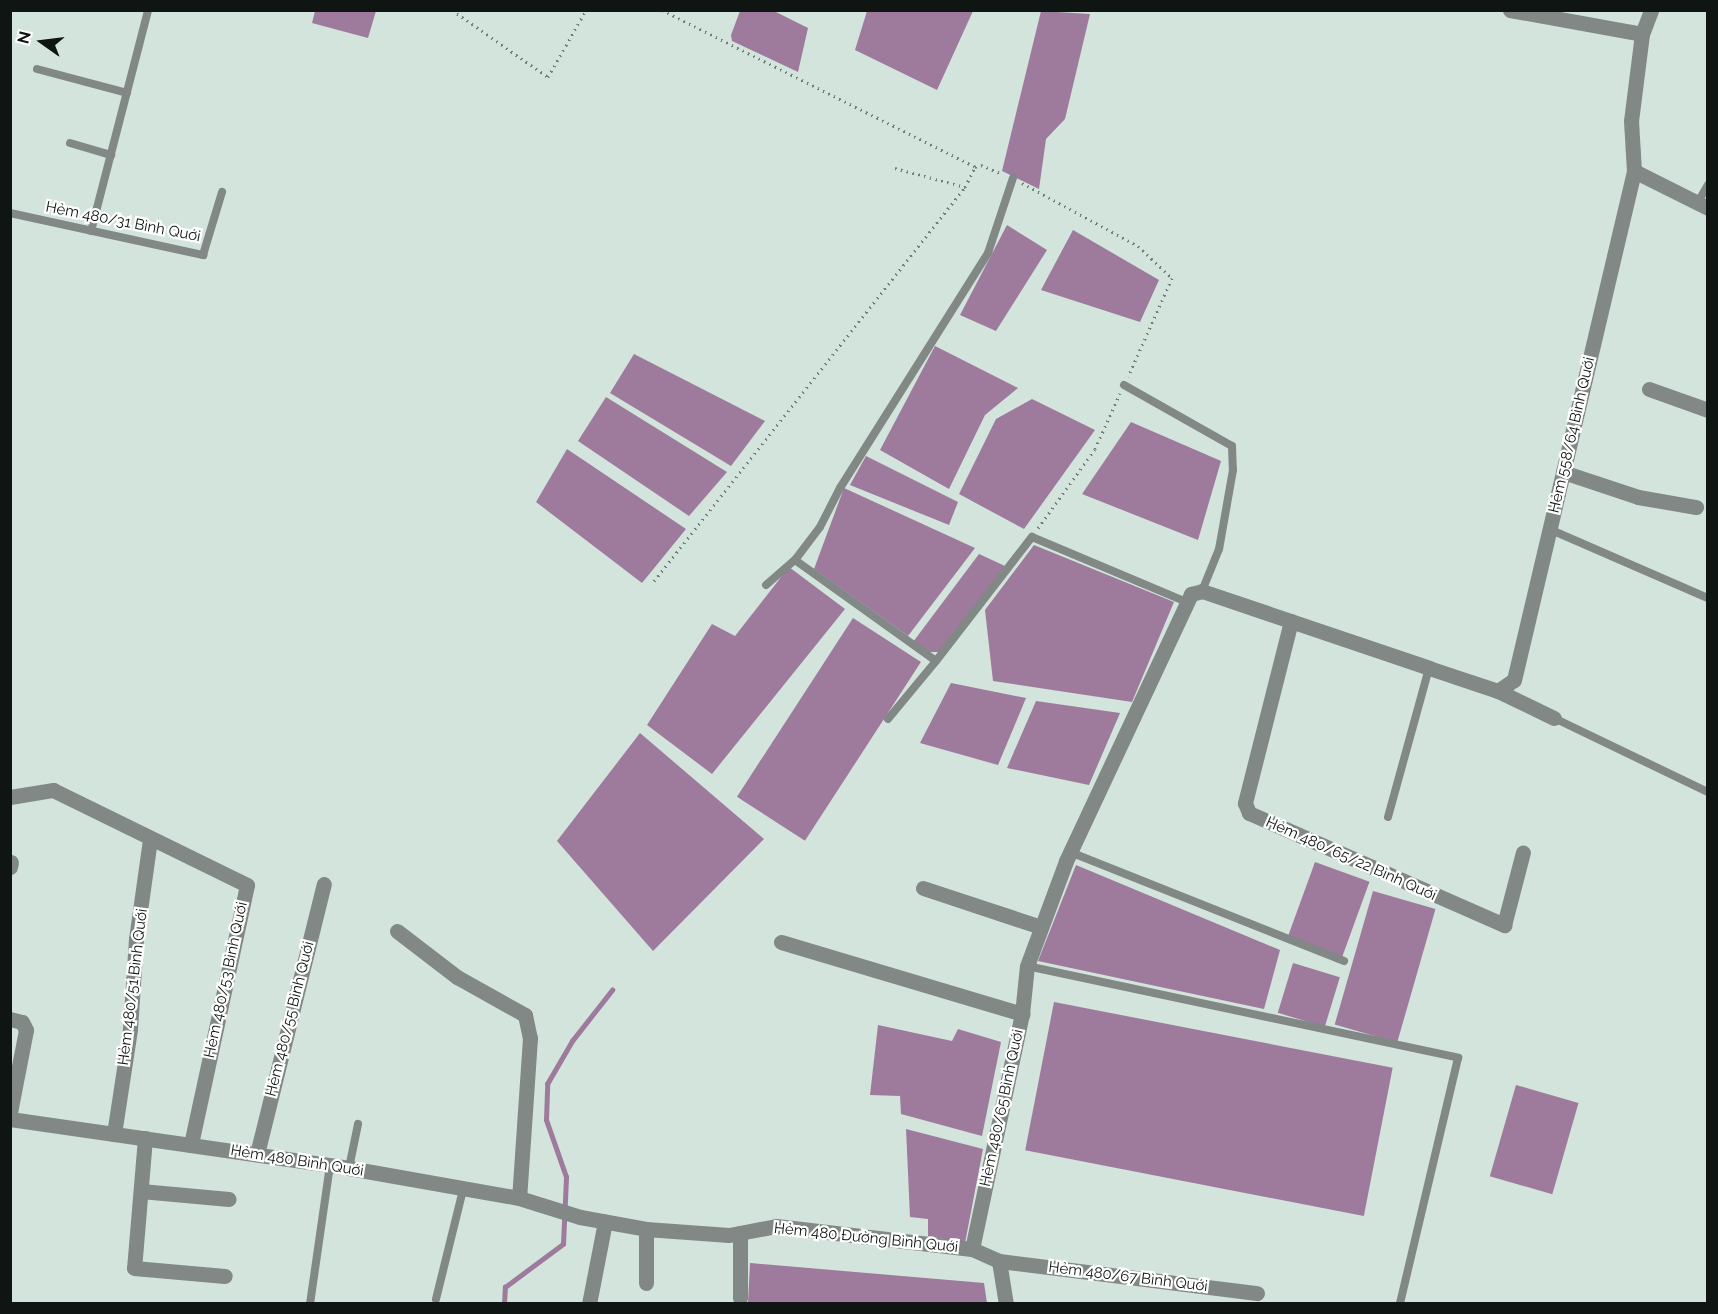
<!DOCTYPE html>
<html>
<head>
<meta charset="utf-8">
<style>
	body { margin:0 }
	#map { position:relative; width:1718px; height:1314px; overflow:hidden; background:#d2e4db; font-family:Raleway,sans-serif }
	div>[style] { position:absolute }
	.water>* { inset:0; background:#9e7a9d; transform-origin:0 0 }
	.stream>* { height:4.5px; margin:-2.25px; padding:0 2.25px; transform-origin:2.25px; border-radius:2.25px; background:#9e7a9d }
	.path>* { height:3px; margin-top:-1.5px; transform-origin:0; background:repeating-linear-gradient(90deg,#717d77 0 1.5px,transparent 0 6px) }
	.service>* { height:8px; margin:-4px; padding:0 4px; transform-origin:4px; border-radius:4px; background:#818885 }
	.minor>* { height:15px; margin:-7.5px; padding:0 7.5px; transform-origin:7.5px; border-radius:7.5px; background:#818885 }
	span { translate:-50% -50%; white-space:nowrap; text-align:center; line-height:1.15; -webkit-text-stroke:4.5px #fff; paint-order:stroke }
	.street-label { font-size:15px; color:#0f1512 }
	.frame { position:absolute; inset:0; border:12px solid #0f1512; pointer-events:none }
	.north { position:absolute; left:12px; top:12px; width:60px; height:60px; -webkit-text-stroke:4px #fff; paint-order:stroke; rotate:284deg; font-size:16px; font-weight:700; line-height:24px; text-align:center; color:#0f1512 }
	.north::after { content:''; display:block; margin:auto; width:21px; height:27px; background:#0f1512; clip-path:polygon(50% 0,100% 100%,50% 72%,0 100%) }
</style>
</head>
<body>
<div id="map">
	<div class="water">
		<div style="clip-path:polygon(315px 11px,315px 10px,376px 11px,368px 38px,312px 23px)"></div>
		<div style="clip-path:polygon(740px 11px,774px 11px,808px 28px,798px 72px,732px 41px,731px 35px)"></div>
		<div style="clip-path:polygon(867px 11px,867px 10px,973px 11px,937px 90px,855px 50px)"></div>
		<div style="clip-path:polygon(1041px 11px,1090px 14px,1065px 119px,1046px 139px,1039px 189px,1002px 171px)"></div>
		<div style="clip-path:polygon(1007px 225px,1047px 250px,996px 331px,960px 315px)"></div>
		<div style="clip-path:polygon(1073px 230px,1159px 280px,1140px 322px,1041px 290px)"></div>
		<div style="clip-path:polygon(935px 346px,1018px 388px,985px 415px,949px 489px,880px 450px)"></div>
		<div style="clip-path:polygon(634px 354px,765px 421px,731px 466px,610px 393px)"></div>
		<div style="clip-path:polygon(606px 397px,727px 472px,689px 516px,578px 441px)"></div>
		<div style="clip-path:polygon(1032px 399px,1095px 430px,1024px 529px,959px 494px,996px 419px)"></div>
		<div style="clip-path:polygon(1131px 422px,1221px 461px,1198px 540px,1082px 494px)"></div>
		<div style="clip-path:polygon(567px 449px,686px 529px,642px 583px,536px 502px)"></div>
		<div style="clip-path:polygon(866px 456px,958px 502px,949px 525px,850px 485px)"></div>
		<div style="clip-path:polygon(844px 488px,975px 548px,908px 636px,814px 569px)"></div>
		<div style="clip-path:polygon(1034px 545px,1174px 602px,1132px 702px,993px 681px,985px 610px)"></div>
		<div style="clip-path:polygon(979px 554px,1005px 566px,939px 652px,929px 652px,913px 642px)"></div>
		<div style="clip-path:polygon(789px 567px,845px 609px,712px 774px,647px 725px,712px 624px,735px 636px)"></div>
		<div style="left:853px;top:618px;width:81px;height:213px;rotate:33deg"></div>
		<div style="clip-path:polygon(951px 683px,1026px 698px,998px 765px,920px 743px)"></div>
		<div style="clip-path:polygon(1036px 701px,1120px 713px,1089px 785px,1007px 768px)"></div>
		<div style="clip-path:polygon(640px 733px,764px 839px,653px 951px,557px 841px)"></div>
		<div style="left:1315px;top:862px;width:58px;height:80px;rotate:20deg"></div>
		<div style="clip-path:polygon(1076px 865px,1280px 950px,1264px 1009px,1038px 961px)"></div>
		<div style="left:1373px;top:891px;width:65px;height:139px;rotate:16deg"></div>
		<div style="left:1293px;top:963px;width:49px;height:52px;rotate:17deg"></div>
		<div style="left:1054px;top:1002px;width:345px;height:151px;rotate:11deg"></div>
		<div style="clip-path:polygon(878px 1025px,952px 1041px,958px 1029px,1001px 1042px,982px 1136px,901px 1114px,900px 1096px,870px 1095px)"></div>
		<div style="left:1516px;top:1085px;width:65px;height:95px;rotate:16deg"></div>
		<div style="clip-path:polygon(906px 1129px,983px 1149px,965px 1243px,928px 1236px,928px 1219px,910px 1217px)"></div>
		<div style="clip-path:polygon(750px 1263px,984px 1283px,987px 1303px,748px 1303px)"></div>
	</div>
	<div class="stream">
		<div style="left:504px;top:1304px;width:17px;rotate:-87deg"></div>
		<div style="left:505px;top:1287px;width:72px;rotate:-36.6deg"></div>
		<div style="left:563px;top:1244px;width:67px;rotate:-87.4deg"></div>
		<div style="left:566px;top:1177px;width:60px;rotate:-109.3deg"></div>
		<div style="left:546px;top:1120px;width:36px;rotate:-88deg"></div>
		<div style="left:547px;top:1084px;width:50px;rotate:-59.8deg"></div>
		<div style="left:572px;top:1041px;width:65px;rotate:-51.9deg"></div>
	</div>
	<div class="path">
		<div style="left:452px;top:10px;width:117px;rotate:34.9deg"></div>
		<div style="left:548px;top:77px;width:77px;rotate:-60.4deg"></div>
		<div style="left:662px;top:10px;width:350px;rotate:26.6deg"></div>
		<div style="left:895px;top:168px;width:73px;rotate:15.2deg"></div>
		<div style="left:1022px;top:183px;width:132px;rotate:28.5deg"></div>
		<div style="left:1138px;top:246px;width:47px;rotate:43.3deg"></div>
		<div style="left:1172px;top:278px;width:108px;rotate:114deg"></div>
		<div style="left:1038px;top:528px;width:97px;rotate:-54.2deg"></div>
		<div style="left:1095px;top:449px;width:61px;rotate:-65.9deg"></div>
		<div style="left:654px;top:581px;width:502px;rotate:-51.71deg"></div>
		<div style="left:965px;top:187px;width:22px;rotate:-63deg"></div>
		<div style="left:975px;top:167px;width:6px;rotate:-18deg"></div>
		<div style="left:981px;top:165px;width:23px;rotate:23deg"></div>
	</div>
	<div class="service">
		<div style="left:37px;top:69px;width:93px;rotate:14.9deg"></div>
		<div style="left:70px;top:143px;width:43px;rotate:16.3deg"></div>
		<div style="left:1698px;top:202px;width:20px;rotate:-60deg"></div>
		<div style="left:10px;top:213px;width:198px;rotate:12.3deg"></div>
		<div style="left:203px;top:255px;width:66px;rotate:-73.2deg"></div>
		<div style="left:91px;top:231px;width:228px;rotate:-75.5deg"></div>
		<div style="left:1124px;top:385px;width:124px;rotate:29.5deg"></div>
		<div style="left:1232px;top:446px;width:24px;rotate:88deg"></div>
		<div style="left:1233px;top:470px;width:80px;rotate:100deg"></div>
		<div style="left:1219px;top:549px;width:45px;rotate:112deg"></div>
		<div style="left:1549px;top:529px;width:173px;rotate:23.5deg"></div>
		<div style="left:795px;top:560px;width:173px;rotate:35.6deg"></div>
		<div style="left:936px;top:661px;width:157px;rotate:-52.3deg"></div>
		<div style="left:1032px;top:537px;width:168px;rotate:22.8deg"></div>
		<div style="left:766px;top:585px;width:38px;rotate:-41deg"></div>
		<div style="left:795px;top:560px;width:41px;rotate:-52.9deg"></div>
		<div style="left:820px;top:527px;width:44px;rotate:-62.9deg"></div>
		<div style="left:840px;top:488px;width:278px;rotate:-57.8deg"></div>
		<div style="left:988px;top:253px;width:79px;rotate:-71.6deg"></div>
		<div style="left:1554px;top:718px;width:171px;rotate:25.7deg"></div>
		<div style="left:888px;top:719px;width:75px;rotate:-50.4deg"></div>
		<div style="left:1388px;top:817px;width:155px;rotate:-74.6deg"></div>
		<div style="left:1070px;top:852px;width:295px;rotate:21.7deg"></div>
		<div style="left:1027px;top:966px;width:441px;rotate:12deg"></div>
		<div style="left:1458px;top:1058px;width:253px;rotate:103.3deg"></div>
		<div style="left:349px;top:1168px;width:45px;rotate:-78.4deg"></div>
		<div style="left:436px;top:1299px;width:112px;rotate:-76.1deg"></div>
		<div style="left:310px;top:1304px;width:140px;rotate:-81.8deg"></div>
	</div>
	<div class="minor">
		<div style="left:1510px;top:10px;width:134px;rotate:10.3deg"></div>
		<div style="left:1634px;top:171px;width:83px;rotate:26.6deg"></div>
		<div style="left:1649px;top:389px;width:63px;rotate:19.6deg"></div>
		<div style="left:1563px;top:472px;width:79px;rotate:18.4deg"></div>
		<div style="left:1638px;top:497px;width:59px;rotate:9.8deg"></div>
		<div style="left:1291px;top:621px;width:188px;rotate:104.2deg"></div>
		<div style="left:1245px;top:803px;width:11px;rotate:68deg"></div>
		<div style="left:1249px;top:813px;width:279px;rotate:23.7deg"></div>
		<div style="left:1504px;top:925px;width:75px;rotate:-75.4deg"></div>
		<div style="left:1498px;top:691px;width:19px;rotate:-35deg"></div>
		<div style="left:1514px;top:680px;width:523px;rotate:-76.73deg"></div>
		<div style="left:1634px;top:171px;width:50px;rotate:-93.4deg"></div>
		<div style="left:1631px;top:121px;width:88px;rotate:-82.8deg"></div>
		<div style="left:1642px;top:34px;width:26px;rotate:-69deg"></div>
		<div style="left:10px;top:797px;width:44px;rotate:-9.2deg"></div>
		<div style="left:53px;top:790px;width:216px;rotate:26.1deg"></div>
		<div style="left:247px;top:885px;width:266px;rotate:102.2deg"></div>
		<div style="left:10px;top:867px;width:5px;rotate:-79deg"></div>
		<div style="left:923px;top:888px;width:124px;rotate:18.3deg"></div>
		<div style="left:397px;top:931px;width:76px;rotate:37.5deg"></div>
		<div style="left:457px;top:977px;width:78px;rotate:29.2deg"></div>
		<div style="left:525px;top:1015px;width:24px;rotate:78deg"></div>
		<div style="left:530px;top:1038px;width:160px;rotate:93.9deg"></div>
		<div style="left:781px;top:942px;width:252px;rotate:16.6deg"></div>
		<div style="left:10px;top:1019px;width:12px;rotate:14deg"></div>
		<div style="left:22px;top:1022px;width:9px;rotate:63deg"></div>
		<div style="left:26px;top:1030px;width:84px;rotate:101deg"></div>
		<div style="left:10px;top:1119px;width:343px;rotate:8.2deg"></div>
		<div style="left:349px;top:1168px;width:173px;rotate:10deg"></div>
		<div style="left:519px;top:1198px;width:64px;rotate:17.3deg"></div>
		<div style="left:580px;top:1217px;width:67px;rotate:10.3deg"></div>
		<div style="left:646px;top:1229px;width:83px;rotate:4.1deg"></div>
		<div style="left:729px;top:1235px;width:48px;rotate:-10.8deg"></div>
		<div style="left:776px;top:1226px;width:197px;rotate:6.7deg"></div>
		<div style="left:972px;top:1249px;width:30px;rotate:24deg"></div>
		<div style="left:999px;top:1261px;width:44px;rotate:80.8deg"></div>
		<div style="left:114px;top:1134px;width:106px;rotate:-81.3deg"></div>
		<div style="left:130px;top:1029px;width:90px;rotate:-86.2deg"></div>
		<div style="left:136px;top:939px;width:101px;rotate:-82deg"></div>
		<div style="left:145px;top:1138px;width:130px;rotate:94.8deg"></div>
		<div style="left:134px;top:1268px;width:91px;rotate:5deg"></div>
		<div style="left:257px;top:1154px;width:278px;rotate:-76.1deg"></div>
		<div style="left:141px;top:1191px;width:88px;rotate:5.2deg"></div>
		<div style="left:972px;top:1249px;width:240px;rotate:-78deg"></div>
		<div style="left:1022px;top:1014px;width:48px;rotate:-84.1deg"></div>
		<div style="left:1027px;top:966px;width:112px;rotate:-69.6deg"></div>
		<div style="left:1066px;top:861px;width:295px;rotate:-64.9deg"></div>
		<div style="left:1191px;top:594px;width:11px;rotate:-15deg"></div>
		<div style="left:1202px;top:591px;width:240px;rotate:18.7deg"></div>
		<div style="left:1429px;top:668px;width:73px;rotate:18.4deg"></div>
		<div style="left:1498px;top:691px;width:62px;rotate:25.7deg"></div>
		<div style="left:999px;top:1261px;width:260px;rotate:7.1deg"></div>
		<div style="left:646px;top:1283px;width:54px;rotate:-90deg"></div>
		<div style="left:740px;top:1298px;width:65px;rotate:-90deg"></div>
		<div style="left:589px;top:1304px;width:84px;rotate:-79deg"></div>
	</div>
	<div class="street-label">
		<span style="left:123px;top:222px;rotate:11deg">Hẻm 480/31 Bình Quới</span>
		<span style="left:1572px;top:435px;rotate:-77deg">Hẻm 558/64 Bình Quới</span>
		<span style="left:1351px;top:859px;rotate:24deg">Hẻm 480/65/22 Bình Quới</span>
		<span style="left:226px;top:980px;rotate:-78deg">Hẻm 480/53 Bình Quới</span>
		<span style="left:133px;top:987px;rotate:-83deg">Hẻm 480/51 Bình Quới</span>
		<span style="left:290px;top:1019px;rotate:-76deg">Hẻm 480/55 Bình Quới</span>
		<span style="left:1002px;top:1108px;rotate:-78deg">Hẻm 480/65 Bình Quới</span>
		<span style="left:297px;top:1161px;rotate:9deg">Hẻm 480 Bình Quới</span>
		<span style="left:866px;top:1238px;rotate:6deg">Hẻm 480 Đường Bình Quới</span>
		<span style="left:1128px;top:1277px;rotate:7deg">Hẻm 480/67 Bình Quới</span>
	</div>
	<div class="frame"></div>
	<div class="north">N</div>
</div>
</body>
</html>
